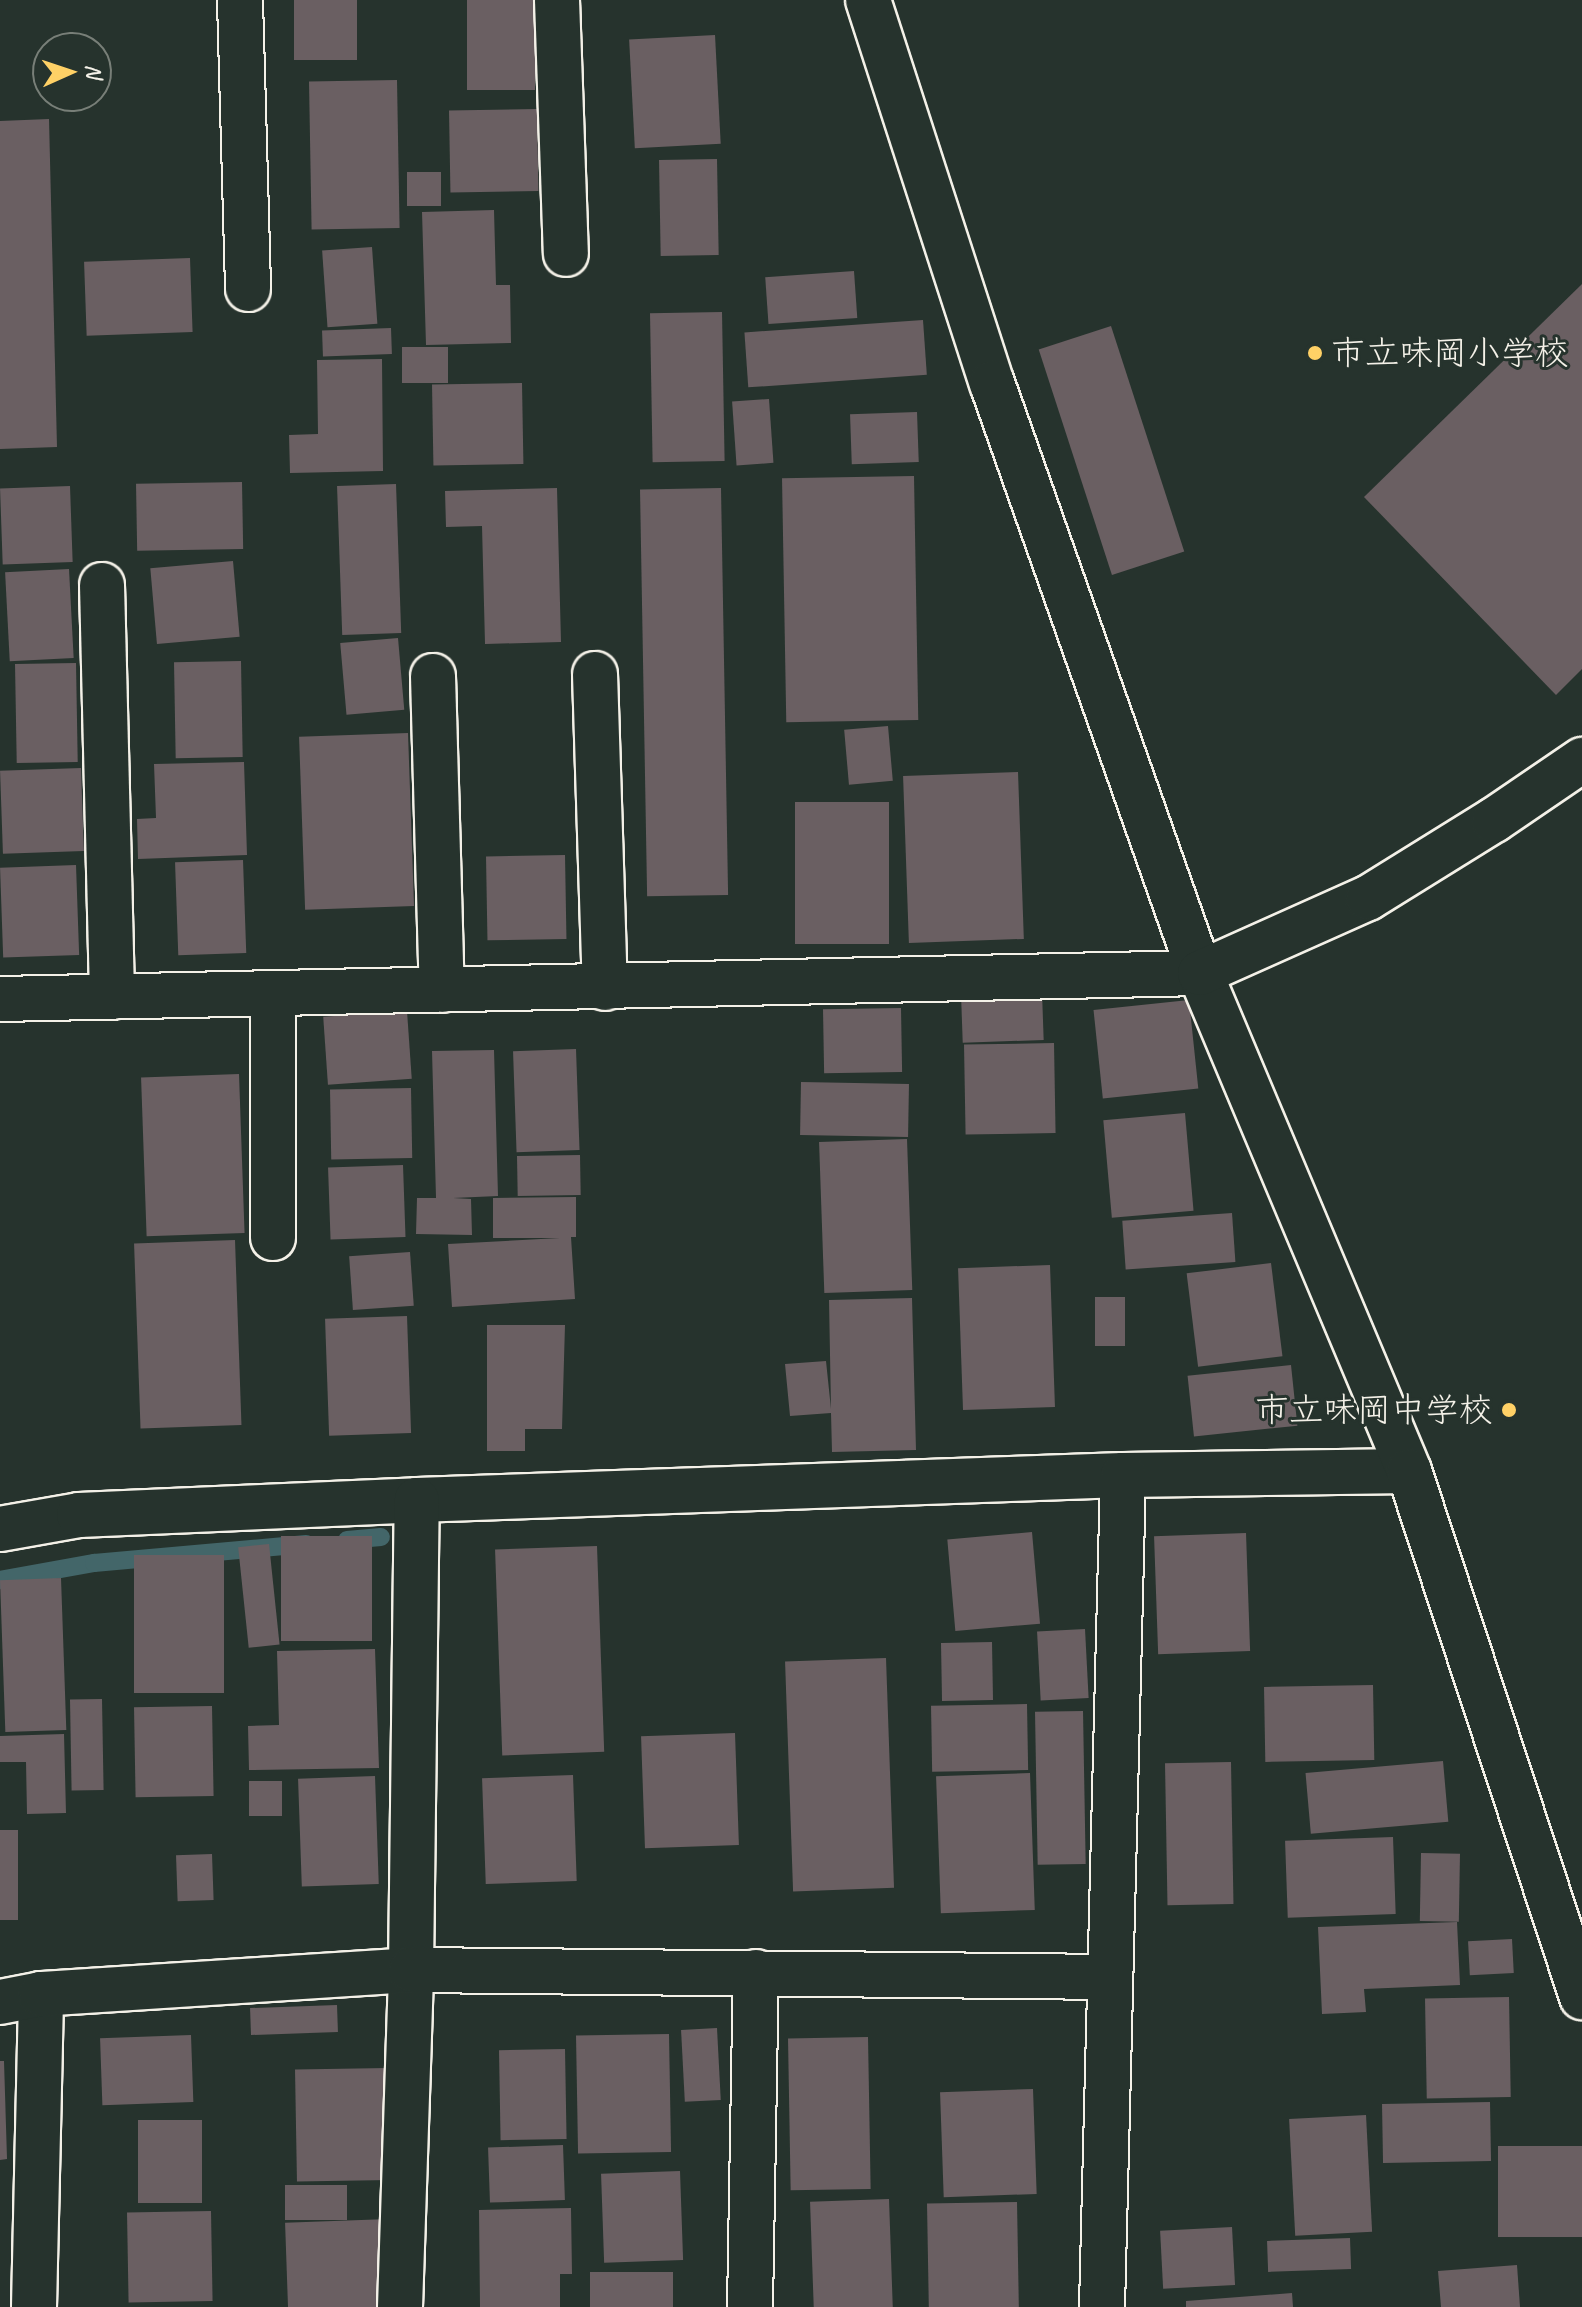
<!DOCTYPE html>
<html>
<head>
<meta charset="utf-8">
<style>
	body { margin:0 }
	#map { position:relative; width:1582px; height:2307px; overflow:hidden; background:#26332d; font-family:Caveat,"Klee One",sans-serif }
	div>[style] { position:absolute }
	.stream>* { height:18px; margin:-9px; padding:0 9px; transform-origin:9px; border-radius:9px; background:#436669 }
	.building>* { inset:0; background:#6a5f62; transform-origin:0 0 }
	.roads { filter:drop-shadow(2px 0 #f4f1e8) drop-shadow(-2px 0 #f4f1e8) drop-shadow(0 2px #f4f1e8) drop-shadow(0 -2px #f4f1e8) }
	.minor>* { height:44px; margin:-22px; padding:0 22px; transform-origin:22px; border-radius:22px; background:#26332d }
	.tertiary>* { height:44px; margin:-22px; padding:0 22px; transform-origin:22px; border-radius:22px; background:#26332d }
	.dots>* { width:22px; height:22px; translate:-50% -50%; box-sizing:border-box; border:4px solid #26332d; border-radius:50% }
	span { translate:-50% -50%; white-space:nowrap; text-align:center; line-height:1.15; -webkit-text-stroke:6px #26332d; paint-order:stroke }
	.poi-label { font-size:34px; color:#f4f1e8 }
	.left { translate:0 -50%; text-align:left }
	.right { translate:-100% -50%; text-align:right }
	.north { position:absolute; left:32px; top:32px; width:80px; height:80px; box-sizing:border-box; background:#26332d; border:2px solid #787f78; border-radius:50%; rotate:87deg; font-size:22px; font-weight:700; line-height:32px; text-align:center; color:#f4f1e8 }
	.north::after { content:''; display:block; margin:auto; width:28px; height:36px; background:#ffd166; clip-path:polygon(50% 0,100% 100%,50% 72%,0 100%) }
</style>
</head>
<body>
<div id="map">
	<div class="stream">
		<div style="left:347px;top:1540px;width:34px;rotate:-5deg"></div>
		<div style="left:0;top:1580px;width:96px;rotate:-10.3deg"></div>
		<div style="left:94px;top:1563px;width:213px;rotate:-5.1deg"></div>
	</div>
	<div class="building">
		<div style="left:294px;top:0;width:63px;height:60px"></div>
		<div style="left:467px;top:0;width:68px;height:90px"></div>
		<div style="left:715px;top:35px;width:109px;height:86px;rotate:87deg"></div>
		<div style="left:397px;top:80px;width:148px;height:88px;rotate:89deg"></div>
		<div style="left:537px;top:109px;width:82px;height:88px;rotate:89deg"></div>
		<div style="clip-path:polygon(49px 119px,57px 447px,0 449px,0 121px)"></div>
		<div style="left:717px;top:159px;width:96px;height:58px;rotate:89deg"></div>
		<div style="left:407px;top:172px;width:34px;height:34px"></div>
		<div style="clip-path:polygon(494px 210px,496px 285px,510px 285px,511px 343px,426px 345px,422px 212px)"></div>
		<div style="left:372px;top:247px;width:77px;height:50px;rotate:86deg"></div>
		<div style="left:190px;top:258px;width:74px;height:106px;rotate:88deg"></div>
		<div style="left:854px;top:271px;width:47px;height:89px;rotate:86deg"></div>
		<div style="clip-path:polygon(1582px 284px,1582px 669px,1556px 695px,1364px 497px)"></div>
		<div style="left:722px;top:312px;width:149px;height:72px;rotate:89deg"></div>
		<div style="left:923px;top:320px;width:55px;height:179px;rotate:86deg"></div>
		<div style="left:1111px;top:326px;width:237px;height:76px;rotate:72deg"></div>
		<div style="left:391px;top:328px;width:26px;height:69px;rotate:88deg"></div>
		<div style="left:402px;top:347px;width:46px;height:36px"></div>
		<div style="clip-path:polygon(382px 359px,383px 471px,290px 473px,289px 435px,318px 434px,317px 360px)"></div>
		<div style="left:522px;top:383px;width:81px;height:90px;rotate:89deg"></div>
		<div style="left:769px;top:399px;width:64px;height:37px;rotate:86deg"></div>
		<div style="left:917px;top:412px;width:50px;height:67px;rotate:88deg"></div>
		<div style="left:914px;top:476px;width:244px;height:132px;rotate:89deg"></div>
		<div style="left:242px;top:482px;width:67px;height:106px;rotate:89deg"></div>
		<div style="left:396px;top:484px;width:149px;height:59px;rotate:88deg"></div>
		<div style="left:70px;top:486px;width:76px;height:70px;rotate:88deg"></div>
		<div style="clip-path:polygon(557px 488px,561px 642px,485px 644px,482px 526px,446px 527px,445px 491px)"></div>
		<div style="left:721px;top:488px;width:407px;height:81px;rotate:89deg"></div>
		<div style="left:233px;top:561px;width:76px;height:83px;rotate:85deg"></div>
		<div style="left:69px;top:569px;width:89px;height:64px;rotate:87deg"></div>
		<div style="left:398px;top:638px;width:72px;height:58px;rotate:85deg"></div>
		<div style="left:241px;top:661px;width:96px;height:67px;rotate:89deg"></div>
		<div style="left:76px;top:663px;width:99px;height:61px;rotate:89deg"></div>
		<div style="left:888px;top:726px;width:55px;height:44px;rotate:85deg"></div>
		<div style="left:408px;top:733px;width:173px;height:109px;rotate:88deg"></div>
		<div style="clip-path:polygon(244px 762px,247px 855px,138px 859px,137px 819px,156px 818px,154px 764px)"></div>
		<div style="left:81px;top:768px;width:83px;height:81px;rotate:88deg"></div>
		<div style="left:1018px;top:772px;width:167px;height:115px;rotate:88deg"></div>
		<div style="left:889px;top:802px;width:142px;height:94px;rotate:90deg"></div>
		<div style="left:565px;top:855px;width:84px;height:79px;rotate:89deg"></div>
		<div style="left:243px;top:860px;width:93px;height:68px;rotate:88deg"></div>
		<div style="left:76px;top:865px;width:90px;height:76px;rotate:88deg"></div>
		<div style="left:1042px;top:992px;width:48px;height:81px;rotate:88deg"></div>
		<div style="left:1189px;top:1000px;width:89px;height:96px;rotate:84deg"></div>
		<div style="left:901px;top:1008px;width:64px;height:78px;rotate:89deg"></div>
		<div style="left:407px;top:1011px;width:68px;height:84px;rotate:86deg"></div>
		<div style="left:1054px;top:1043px;width:90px;height:90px;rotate:89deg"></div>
		<div style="left:576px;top:1049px;width:101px;height:63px;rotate:88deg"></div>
		<div style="clip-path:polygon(494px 1050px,498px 1196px,453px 1198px,471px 1199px,472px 1235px,416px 1234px,417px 1198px,436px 1198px,432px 1051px)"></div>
		<div style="left:239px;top:1074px;width:159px;height:98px;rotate:88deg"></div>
		<div style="left:801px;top:1082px;width:108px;height:53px;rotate:1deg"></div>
		<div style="left:411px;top:1088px;width:70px;height:81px;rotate:89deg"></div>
		<div style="left:1185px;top:1113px;width:98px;height:82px;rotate:85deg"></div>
		<div style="left:907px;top:1139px;width:151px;height:88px;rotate:88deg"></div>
		<div style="left:580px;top:1155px;width:40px;height:63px;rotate:89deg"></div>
		<div style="left:403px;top:1165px;width:72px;height:75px;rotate:88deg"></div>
		<div style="clip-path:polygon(576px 1197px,576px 1237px,571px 1237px,575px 1299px,452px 1307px,448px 1244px,560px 1238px,493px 1238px,493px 1198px)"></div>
		<div style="left:1232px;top:1213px;width:49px;height:110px;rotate:86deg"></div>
		<div style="left:235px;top:1240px;width:185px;height:101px;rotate:88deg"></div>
		<div style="left:410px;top:1252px;width:54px;height:61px;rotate:86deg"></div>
		<div style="left:1271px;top:1263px;width:94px;height:85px;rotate:83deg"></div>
		<div style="left:1050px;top:1265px;width:142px;height:92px;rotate:88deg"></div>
		<div style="left:1095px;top:1297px;width:30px;height:49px"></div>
		<div style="clip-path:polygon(912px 1298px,916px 1450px,832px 1452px,831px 1413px,790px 1416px,785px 1364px,826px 1361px,831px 1409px,829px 1300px)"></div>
		<div style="left:407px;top:1316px;width:117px;height:82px;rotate:88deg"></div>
		<div style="clip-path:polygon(487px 1325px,565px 1325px,562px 1429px,525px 1429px,525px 1451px,487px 1451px)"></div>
		<div style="left:1291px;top:1365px;width:61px;height:104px;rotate:84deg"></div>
		<div style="left:1032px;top:1532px;width:92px;height:85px;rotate:85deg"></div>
		<div style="left:1246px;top:1533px;width:118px;height:92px;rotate:88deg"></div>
		<div style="left:372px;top:1536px;width:105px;height:91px;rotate:90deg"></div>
		<div style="left:269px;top:1544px;width:101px;height:31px;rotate:84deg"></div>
		<div style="left:597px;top:1546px;width:206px;height:102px;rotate:88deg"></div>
		<div style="left:224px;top:1555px;width:138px;height:90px;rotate:90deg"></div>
		<div style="left:61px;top:1578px;width:152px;height:61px;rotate:88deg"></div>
		<div style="left:1085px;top:1629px;width:69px;height:48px;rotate:87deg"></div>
		<div style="left:992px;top:1642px;width:58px;height:51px;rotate:89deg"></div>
		<div style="clip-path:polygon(375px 1649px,379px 1768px,249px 1770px,248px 1726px,279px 1725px,277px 1651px)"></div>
		<div style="left:886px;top:1658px;width:230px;height:101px;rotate:88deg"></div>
		<div style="left:1373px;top:1685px;width:75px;height:109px;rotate:89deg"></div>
		<div style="left:102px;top:1699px;width:91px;height:32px;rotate:89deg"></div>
		<div style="left:1027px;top:1704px;width:66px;height:96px;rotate:89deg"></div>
		<div style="left:212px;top:1706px;width:90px;height:78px;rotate:89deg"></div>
		<div style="left:1083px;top:1711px;width:153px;height:48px;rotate:89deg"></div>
		<div style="left:735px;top:1733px;width:112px;height:94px;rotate:88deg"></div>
		<div style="clip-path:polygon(64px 1734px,66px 1813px,27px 1814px,26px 1762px,0 1762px,0 1736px)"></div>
		<div style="left:1443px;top:1761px;width:61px;height:138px;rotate:85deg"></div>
		<div style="left:1231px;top:1762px;width:142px;height:66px;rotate:89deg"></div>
		<div style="left:1030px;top:1773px;width:137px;height:94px;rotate:88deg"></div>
		<div style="left:573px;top:1775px;width:106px;height:91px;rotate:88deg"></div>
		<div style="left:375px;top:1776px;width:108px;height:77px;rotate:88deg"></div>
		<div style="left:249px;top:1781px;width:33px;height:35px"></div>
		<div style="left:0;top:1830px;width:18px;height:90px"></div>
		<div style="left:1393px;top:1837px;width:77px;height:108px;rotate:88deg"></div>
		<div style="left:1421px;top:1853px;width:39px;height:68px;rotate:1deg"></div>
		<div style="left:212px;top:1854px;width:46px;height:36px;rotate:88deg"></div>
		<div style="clip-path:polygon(1457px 1922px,1460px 1985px,1364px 1989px,1366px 2012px,1322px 2014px,1318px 1927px)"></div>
		<div style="left:1512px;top:1939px;width:34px;height:44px;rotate:87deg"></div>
		<div style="left:1509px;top:1997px;width:100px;height:84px;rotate:89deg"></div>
		<div style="left:337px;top:2005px;width:27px;height:87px;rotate:88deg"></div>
		<div style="left:717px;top:2028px;width:72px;height:36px;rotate:87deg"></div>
		<div style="left:669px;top:2034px;width:118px;height:93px;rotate:89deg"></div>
		<div style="left:191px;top:2035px;width:67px;height:91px;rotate:88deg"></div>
		<div style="left:868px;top:2037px;width:152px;height:80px;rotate:89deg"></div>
		<div style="left:565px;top:2049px;width:90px;height:66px;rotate:89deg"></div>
		<div style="clip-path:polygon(0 2061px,4px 2061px,7px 2159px,0 2160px)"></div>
		<div style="left:388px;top:2068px;width:112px;height:93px;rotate:89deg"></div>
		<div style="left:1033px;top:2089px;width:105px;height:93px;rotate:88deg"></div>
		<div style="left:1490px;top:2102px;width:59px;height:108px;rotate:89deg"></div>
		<div style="left:1366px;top:2115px;width:117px;height:77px;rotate:87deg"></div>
		<div style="left:138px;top:2120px;width:64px;height:83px"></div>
		<div style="left:563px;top:2145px;width:55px;height:75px;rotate:88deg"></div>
		<div style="left:1582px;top:2146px;width:91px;height:84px;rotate:90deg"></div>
		<div style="left:680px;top:2171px;width:89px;height:79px;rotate:88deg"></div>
		<div style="left:347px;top:2185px;width:35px;height:62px;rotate:90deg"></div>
		<div style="left:889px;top:2199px;width:108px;height:79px;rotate:88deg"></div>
		<div style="left:1017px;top:2202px;width:105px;height:90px;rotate:89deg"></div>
		<div style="clip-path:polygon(571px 2208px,572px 2274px,560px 2274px,560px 2307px,480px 2307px,479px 2210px)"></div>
		<div style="left:211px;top:2211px;width:90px;height:84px;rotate:89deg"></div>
		<div style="left:389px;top:2219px;width:88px;height:104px;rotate:88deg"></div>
		<div style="left:1232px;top:2227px;width:58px;height:72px;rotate:87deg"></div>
		<div style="left:1350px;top:2238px;width:31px;height:83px;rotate:88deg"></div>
		<div style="clip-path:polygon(1517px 2265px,1520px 2307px,1441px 2307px,1438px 2271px)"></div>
		<div style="left:673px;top:2272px;width:35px;height:83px;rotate:90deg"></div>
		<div style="clip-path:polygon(1292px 2293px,1293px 2307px,1186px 2307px,1186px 2301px)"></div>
	</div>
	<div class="roads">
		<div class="minor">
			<div style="left:240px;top:0;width:289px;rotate:88.4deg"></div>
			<div style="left:557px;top:0;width:254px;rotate:88deg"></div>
			<div style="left:102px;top:585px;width:412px;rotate:88.6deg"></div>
			<div style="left:595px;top:674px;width:314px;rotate:88.2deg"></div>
			<div style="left:433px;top:676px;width:314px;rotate:88.4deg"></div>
			<div style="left:0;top:999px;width:1200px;rotate:-1.24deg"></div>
			<div style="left:273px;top:1238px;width:244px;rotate:-90deg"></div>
			<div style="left:0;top:1529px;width:80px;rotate:-10deg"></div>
			<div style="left:79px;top:1515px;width:338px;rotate:-2.5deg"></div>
			<div style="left:417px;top:1500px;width:706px;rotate:-2.03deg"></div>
			<div style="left:1123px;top:1475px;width:286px;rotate:-0.8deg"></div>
			<div style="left:34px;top:2307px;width:313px;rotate:-88.7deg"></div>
			<div style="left:400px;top:2307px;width:337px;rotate:-88.1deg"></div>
			<div style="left:411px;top:1970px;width:470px;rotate:-89.3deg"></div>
			<div style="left:750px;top:2307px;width:335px;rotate:-89deg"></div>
		</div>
		<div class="tertiary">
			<div style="left:868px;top:0;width:403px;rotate:72.1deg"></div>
			<div style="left:992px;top:383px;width:626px;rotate:70.58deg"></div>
			<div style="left:1200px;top:973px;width:540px;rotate:67.23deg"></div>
			<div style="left:1409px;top:1471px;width:554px;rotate:71.79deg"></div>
			<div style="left:1200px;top:973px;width:184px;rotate:-24.1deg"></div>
			<div style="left:1368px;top:898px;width:148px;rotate:-31.8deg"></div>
			<div style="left:1494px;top:820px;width:107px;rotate:-34.3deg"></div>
			<div style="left:0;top:2002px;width:42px;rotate:-11deg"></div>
			<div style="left:41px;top:1994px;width:371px;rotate:-3.7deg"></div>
			<div style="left:411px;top:1970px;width:699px;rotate:0.57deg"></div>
			<div style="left:1102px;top:2307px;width:832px;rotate:-88.55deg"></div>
		</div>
	</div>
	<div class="dots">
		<div style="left:1315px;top:353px;background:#ffd166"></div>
		<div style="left:1509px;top:1410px;background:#ffd166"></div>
	</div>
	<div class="poi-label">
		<span class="left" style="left:1331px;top:353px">市立味岡小学校</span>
		<span class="right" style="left:1493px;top:1410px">市立味岡中学校</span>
	</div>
	<div class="north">N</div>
</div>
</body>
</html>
